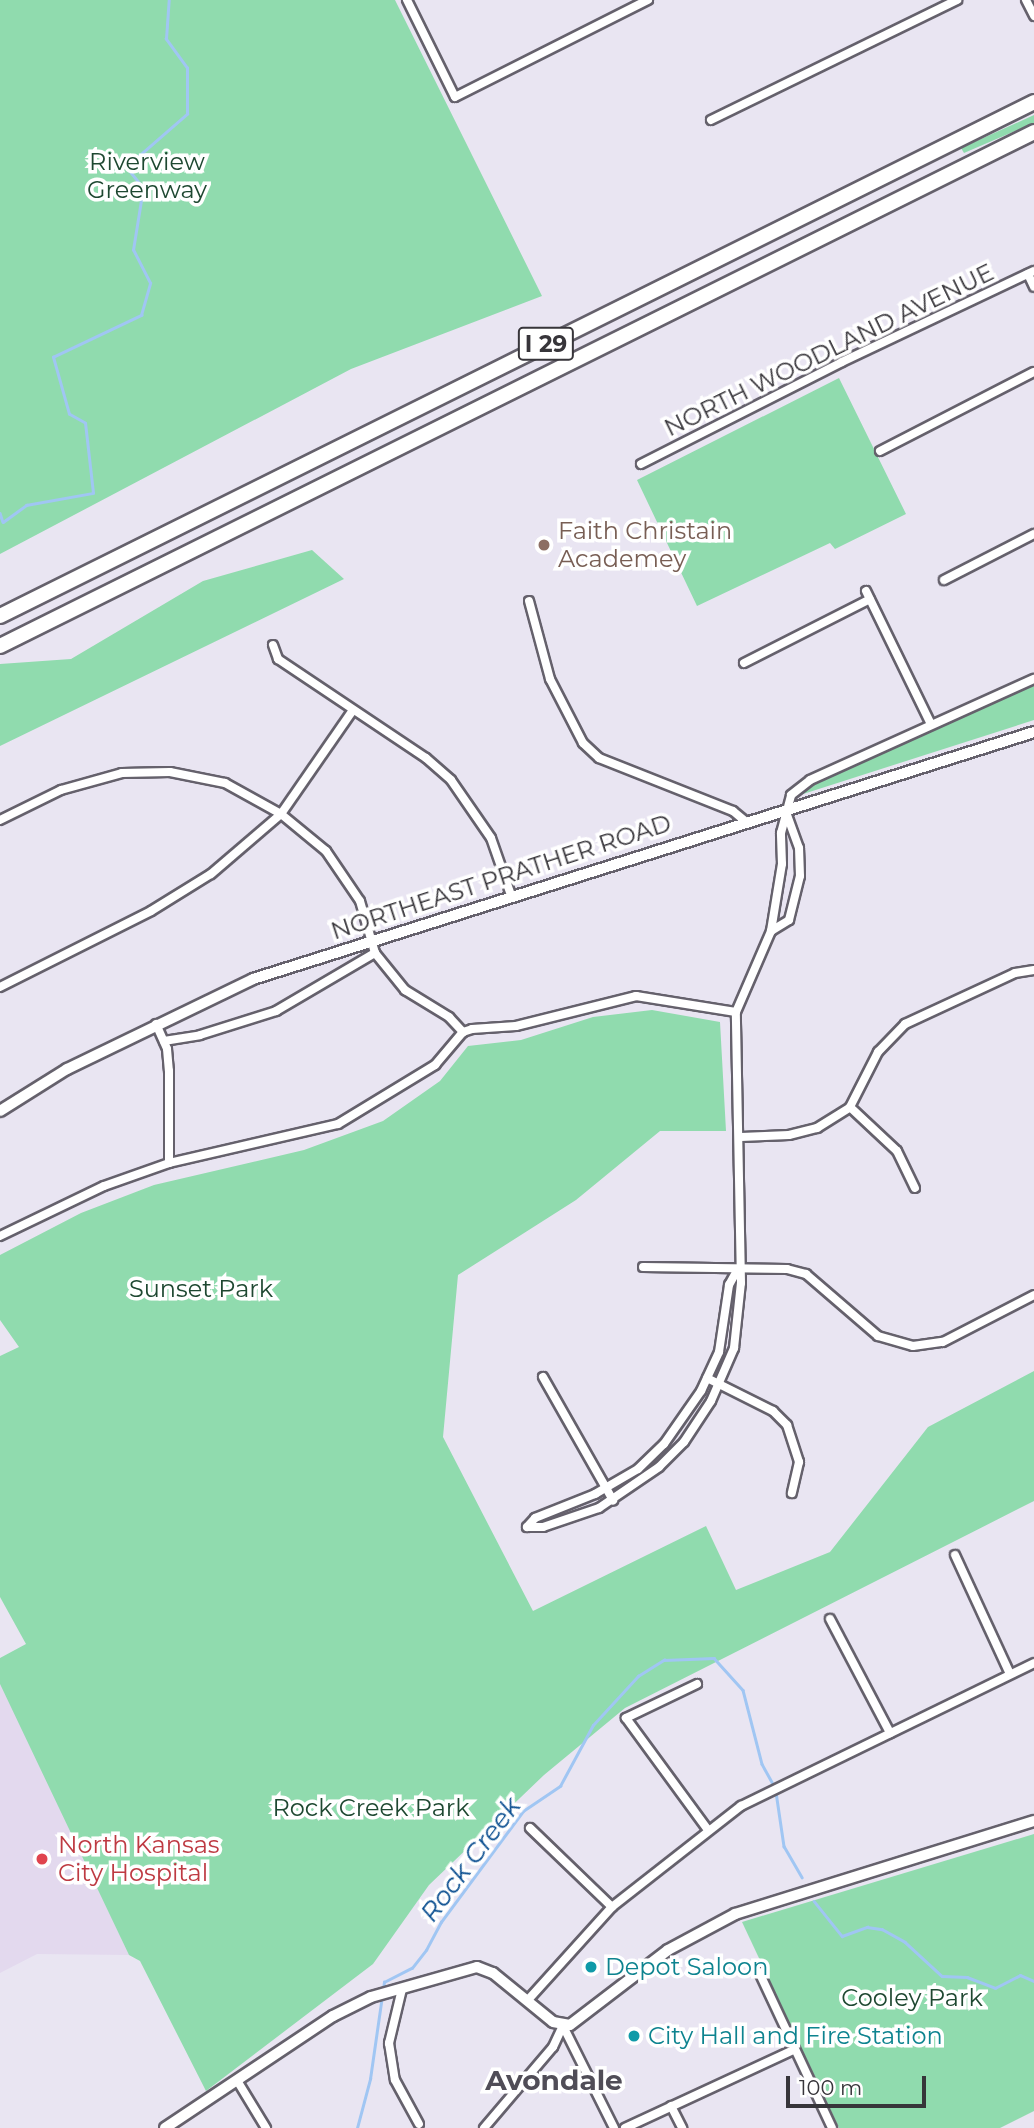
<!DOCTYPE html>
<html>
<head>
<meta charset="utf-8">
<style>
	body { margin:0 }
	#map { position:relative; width:1034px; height:2128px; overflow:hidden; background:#e9e5f2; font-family:Montserrat,sans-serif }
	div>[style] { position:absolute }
	.medical>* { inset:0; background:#e3d9ee }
	.green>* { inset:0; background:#90dbae }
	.stream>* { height:2.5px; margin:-1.25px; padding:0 1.25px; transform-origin:1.25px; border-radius:1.25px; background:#a0c6f3 }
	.roads { filter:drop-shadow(2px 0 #65616c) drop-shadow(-2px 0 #65616c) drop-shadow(0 2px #65616c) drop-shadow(0 -2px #65616c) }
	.minor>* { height:8px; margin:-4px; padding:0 4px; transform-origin:4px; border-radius:4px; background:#fff }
	.tertiary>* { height:10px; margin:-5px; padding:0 5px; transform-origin:5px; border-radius:5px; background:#fff }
	.secondary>* { height:10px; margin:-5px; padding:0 5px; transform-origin:5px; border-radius:5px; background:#fff }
	.motorway>* { height:14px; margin:-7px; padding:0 7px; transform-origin:7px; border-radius:7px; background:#fff }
	.dots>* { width:19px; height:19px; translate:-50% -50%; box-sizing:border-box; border:4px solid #fff; border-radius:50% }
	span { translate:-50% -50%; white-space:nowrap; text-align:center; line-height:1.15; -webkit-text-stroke:7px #fff; paint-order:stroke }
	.shield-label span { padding:2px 5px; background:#fff; border:2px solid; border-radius:5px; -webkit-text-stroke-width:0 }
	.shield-label { font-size:23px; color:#37353a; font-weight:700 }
	.park-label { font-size:24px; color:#1e4831 }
	.street-label { font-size:24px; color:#37353a }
	.education-label { font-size:24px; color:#785e54 }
	.left { translate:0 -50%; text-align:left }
	.health-label { font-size:24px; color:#be3a42 }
	.culture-label { font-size:24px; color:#0d838f }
	.water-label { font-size:26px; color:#0a4e90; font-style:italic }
	.quarter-label { font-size:28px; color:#504d57; font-weight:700 }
	.scale { position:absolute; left:786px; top:2076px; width:140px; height:32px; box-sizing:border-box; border:4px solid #37353a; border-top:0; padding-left:9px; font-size:21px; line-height:24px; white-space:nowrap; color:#37353a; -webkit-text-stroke:5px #fff; paint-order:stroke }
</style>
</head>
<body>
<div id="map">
	<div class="medical">
		<div style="clip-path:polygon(0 1684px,40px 1764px,129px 1955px,37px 1954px,0 1973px)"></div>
	</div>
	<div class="green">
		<div style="clip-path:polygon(0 0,395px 0,542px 296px,351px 369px,0 554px)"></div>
		<div style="clip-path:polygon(1034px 115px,1034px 123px,964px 153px,961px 148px)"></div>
		<div style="clip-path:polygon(839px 378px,906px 514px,835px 549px,830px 543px,697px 606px,637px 480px)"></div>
		<div style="clip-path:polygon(312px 550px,344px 579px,0 746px,0 664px,71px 659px,203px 581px)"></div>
		<div style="clip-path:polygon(1034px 685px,1034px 720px,800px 795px,822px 780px)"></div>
		<div style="clip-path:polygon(652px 1010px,720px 1022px,726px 1131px,660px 1131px,576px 1200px,458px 1275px,443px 1437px,533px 1611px,706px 1526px,736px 1590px,830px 1552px,928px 1427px,1034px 1371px,1034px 1501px,625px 1708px,544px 1775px,429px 1885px,373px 1964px,206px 2091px,140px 1961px,129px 1955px,0 1684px,0 1658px,26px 1644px,0 1597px,0 1356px,19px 1347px,0 1320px,0 1255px,81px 1213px,154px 1185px,304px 1150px,383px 1121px,440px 1081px,468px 1046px,521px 1040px,593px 1017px)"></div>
		<div style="clip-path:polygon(1034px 1834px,1034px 2111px,1000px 2128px,839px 2128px,742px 1922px)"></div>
	</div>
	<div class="stream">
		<div style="left:0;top:513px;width:9px;rotate:72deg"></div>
		<div style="left:3px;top:522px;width:29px;rotate:-36deg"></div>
		<div style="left:26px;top:505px;width:68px;rotate:-10.2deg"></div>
		<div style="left:93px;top:493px;width:70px;rotate:-96.5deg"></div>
		<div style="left:85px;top:423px;width:18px;rotate:-151deg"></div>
		<div style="left:69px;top:414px;width:59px;rotate:-105.7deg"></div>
		<div style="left:53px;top:357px;width:98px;rotate:-25.5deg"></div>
		<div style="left:141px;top:315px;width:33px;rotate:-74deg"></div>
		<div style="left:150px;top:283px;width:37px;rotate:-117deg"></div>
		<div style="left:133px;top:250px;width:63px;rotate:-80.8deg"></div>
		<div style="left:143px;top:188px;width:27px;rotate:-129deg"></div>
		<div style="left:126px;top:167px;width:81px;rotate:-41deg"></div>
		<div style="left:187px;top:114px;width:46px;rotate:-90deg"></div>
		<div style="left:187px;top:68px;width:36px;rotate:-126deg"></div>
		<div style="left:166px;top:39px;width:39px;rotate:-86deg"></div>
		<div style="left:776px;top:1792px;width:55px;rotate:81.6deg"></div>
		<div style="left:784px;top:1846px;width:36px;rotate:60deg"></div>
		<div style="left:814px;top:1901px;width:45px;rotate:51.3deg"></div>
		<div style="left:842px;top:1936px;width:27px;rotate:-20deg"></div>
		<div style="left:867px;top:1927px;width:15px;rotate:8deg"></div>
		<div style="left:882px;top:1929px;width:26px;rotate:29deg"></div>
		<div style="left:905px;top:1942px;width:50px;rotate:42.6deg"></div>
		<div style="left:942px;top:1976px;width:25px;rotate:2deg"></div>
		<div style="left:967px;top:1977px;width:30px;rotate:21deg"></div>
		<div style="left:995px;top:1988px;width:28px;rotate:-27deg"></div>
		<div style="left:1020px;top:1975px;width:15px;rotate:23deg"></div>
		<div style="left:383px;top:1989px;width:7px;rotate:-82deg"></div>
		<div style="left:384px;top:1982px;width:31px;rotate:-27deg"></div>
		<div style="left:412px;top:1968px;width:23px;rotate:-52deg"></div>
		<div style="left:426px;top:1950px;width:32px;rotate:-62deg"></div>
		<div style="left:441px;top:1922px;width:138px;rotate:-53.5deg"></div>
		<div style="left:523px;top:1811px;width:45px;rotate:-34deg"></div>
		<div style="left:560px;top:1786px;width:69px;rotate:-61.6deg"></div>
		<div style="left:593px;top:1725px;width:67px;rotate:-47.4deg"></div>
		<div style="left:638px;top:1676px;width:31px;rotate:-32deg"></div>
		<div style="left:664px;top:1660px;width:50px;rotate:-2.3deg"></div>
		<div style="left:714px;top:1658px;width:43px;rotate:47.8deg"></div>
		<div style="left:743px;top:1690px;width:76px;rotate:75.6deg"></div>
		<div style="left:762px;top:1764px;width:21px;rotate:61deg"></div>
		<div style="left:357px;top:2128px;width:51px;rotate:-75.1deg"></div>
		<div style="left:370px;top:2079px;width:84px;rotate:-81.8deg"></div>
	</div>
	<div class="roads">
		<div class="minor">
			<div style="left:407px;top:0;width:108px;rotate:63.7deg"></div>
			<div style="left:455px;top:97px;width:216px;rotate:-26.7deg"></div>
			<div style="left:1026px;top:0;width:18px;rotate:63deg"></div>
			<div style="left:711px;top:120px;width:274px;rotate:-26deg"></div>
			<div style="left:1028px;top:274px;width:14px;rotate:65deg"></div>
			<div style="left:880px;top:451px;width:173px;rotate:-27.2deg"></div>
			<div style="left:641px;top:464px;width:225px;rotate:-26.9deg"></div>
			<div style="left:842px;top:362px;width:212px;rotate:-25.4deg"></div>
			<div style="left:944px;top:580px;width:101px;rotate:-27.1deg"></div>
			<div style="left:866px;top:591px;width:148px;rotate:64deg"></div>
			<div style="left:529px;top:601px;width:81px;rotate:74.9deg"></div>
			<div style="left:550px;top:679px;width:72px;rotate:62.7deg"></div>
			<div style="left:583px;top:743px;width:22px;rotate:43deg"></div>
			<div style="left:599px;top:758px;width:144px;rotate:21.6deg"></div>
			<div style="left:733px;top:811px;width:17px;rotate:40deg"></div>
			<div style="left:273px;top:645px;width:15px;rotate:70deg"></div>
			<div style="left:278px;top:659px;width:178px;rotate:33.8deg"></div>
			<div style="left:426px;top:758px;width:33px;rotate:41deg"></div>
			<div style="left:451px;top:780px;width:70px;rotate:55.4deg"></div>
			<div style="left:491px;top:838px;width:60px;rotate:70.7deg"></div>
			<div style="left:744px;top:663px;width:141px;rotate:-26.9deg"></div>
			<div style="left:0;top:820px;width:68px;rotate:-26.2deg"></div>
			<div style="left:61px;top:790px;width:63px;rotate:-15.6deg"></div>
			<div style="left:122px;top:773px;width:48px;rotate:-1.2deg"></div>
			<div style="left:170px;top:772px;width:56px;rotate:11.3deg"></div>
			<div style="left:225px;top:783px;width:64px;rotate:29deg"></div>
			<div style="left:281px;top:814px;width:58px;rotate:39.4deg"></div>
			<div style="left:326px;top:851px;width:60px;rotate:55.8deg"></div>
			<div style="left:360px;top:901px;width:54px;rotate:73.9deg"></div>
			<div style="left:375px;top:953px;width:48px;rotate:51deg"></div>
			<div style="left:405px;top:990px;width:52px;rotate:31.5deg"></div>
			<div style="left:449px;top:1017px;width:21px;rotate:47deg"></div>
			<div style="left:771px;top:931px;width:21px;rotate:-31deg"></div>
			<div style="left:789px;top:920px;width:45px;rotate:-76deg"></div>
			<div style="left:800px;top:876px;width:28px;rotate:-92deg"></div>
			<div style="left:799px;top:848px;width:37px;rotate:-110deg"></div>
			<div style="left:0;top:987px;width:169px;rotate:-26.7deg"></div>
			<div style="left:151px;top:911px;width:70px;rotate:-31.7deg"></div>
			<div style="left:211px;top:874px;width:92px;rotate:-40.6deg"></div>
			<div style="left:281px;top:814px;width:126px;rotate:-55.3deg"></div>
			<div style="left:156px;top:1024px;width:27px;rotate:66deg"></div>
			<div style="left:167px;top:1049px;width:22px;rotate:85deg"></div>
			<div style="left:169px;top:1071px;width:92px;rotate:90deg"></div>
			<div style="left:164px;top:1041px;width:36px;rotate:-9deg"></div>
			<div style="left:200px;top:1035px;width:80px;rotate:-17.5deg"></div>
			<div style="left:276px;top:1011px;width:115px;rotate:-30.4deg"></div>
			<div style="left:850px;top:1107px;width:64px;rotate:43.1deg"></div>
			<div style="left:897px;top:1151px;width:41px;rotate:64.1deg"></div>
			<div style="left:741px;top:1137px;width:48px;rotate:-2.4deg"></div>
			<div style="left:789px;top:1135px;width:29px;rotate:-14deg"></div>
			<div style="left:817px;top:1128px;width:39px;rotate:-32deg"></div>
			<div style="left:850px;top:1107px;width:62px;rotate:-63deg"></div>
			<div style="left:878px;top:1052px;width:39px;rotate:-46deg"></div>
			<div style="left:905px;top:1024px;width:121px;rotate:-24.9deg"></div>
			<div style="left:1015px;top:973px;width:19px;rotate:-9deg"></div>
			<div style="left:0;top:1236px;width:115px;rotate:-25.7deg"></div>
			<div style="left:104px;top:1186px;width:69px;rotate:-19.5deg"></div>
			<div style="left:169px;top:1163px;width:173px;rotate:-13deg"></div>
			<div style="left:338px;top:1124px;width:114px;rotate:-31.3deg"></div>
			<div style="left:435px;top:1065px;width:43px;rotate:-49.7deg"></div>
			<div style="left:463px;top:1032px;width:9px;rotate:-18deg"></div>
			<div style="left:472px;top:1029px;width:44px;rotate:-3.9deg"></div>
			<div style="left:516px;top:1026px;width:124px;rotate:-14deg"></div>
			<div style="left:636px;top:996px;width:101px;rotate:9.1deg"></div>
			<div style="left:643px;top:1267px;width:144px;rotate:0.8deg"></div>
			<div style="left:787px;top:1269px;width:20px;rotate:15deg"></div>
			<div style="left:806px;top:1274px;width:95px;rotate:40.7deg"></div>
			<div style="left:878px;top:1336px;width:36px;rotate:16deg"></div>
			<div style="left:913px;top:1346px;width:30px;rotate:-8deg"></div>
			<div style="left:943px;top:1342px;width:102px;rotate:-27.3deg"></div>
			<div style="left:543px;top:1377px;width:142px;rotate:60.4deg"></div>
			<div style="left:707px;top:1378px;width:74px;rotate:26.6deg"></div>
			<div style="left:773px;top:1411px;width:20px;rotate:45deg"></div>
			<div style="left:787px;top:1425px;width:39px;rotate:72deg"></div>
			<div style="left:799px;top:1462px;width:32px;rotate:103deg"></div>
			<div style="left:527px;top:1527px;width:16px"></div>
			<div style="left:543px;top:1527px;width:59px;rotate:-18.7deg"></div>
			<div style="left:599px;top:1508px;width:73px;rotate:-34.3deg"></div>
			<div style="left:659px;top:1467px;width:35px;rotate:-45deg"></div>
			<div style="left:684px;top:1442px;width:49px;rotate:-56.6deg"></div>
			<div style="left:711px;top:1401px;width:58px;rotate:-66.5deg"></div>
			<div style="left:734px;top:1348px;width:65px;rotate:-83.9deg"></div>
			<div style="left:741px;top:1283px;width:271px;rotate:-91.1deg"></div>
			<div style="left:736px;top:1012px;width:88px;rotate:-66.6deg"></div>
			<div style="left:771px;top:931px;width:68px;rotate:-80.7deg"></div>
			<div style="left:782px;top:864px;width:31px;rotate:-92deg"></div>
			<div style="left:781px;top:833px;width:39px;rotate:-75deg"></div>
			<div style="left:791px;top:795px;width:24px;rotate:-38deg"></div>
			<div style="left:810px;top:780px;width:246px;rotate:-24.3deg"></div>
			<div style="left:527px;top:1527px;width:12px;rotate:-48deg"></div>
			<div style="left:535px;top:1518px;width:65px;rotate:-21.8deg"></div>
			<div style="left:595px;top:1494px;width:50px;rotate:-30.2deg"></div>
			<div style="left:638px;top:1469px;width:36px;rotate:-44deg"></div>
			<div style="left:664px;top:1444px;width:65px;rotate:-55.1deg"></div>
			<div style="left:701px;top:1391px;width:43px;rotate:-65.2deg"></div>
			<div style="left:719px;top:1352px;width:68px;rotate:-81.5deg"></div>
			<div style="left:729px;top:1285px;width:18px;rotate:-61deg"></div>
			<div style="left:955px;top:1555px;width:131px;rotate:65.2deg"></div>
			<div style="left:830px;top:1619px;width:129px;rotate:62.2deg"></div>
			<div style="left:697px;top:1684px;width:79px;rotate:154.4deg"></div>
			<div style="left:626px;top:1718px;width:139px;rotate:53.8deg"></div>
			<div style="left:530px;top:1828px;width:114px;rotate:43.9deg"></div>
			<div style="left:759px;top:1972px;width:172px;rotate:64.9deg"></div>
			<div style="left:402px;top:1989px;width:56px;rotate:103.5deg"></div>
			<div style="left:389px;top:2043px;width:37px;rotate:81deg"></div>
			<div style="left:395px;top:2080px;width:50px;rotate:61.4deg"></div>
			<div style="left:527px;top:2001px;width:127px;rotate:-47.9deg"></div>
			<div style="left:612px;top:1907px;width:164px;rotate:-38.1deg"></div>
			<div style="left:741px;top:1806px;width:326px;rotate:-26deg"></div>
			<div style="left:563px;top:2026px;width:114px;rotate:63.4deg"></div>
			<div style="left:238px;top:2082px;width:54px;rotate:58.7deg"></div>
			<div style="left:671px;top:2106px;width:25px;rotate:63deg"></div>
			<div style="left:484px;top:2128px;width:106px;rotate:-49.6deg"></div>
			<div style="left:553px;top:2047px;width:23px;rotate:-65deg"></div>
			<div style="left:625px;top:2128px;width:187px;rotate:-24.9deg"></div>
		</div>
		<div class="tertiary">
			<div style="left:165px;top:2128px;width:202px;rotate:-33.7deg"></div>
			<div style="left:333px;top:2016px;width:42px;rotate:-26.6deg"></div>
			<div style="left:371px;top:1997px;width:110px;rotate:-15.8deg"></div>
			<div style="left:477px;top:1967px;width:17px;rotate:21deg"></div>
			<div style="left:493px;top:1973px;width:77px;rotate:39.2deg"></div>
			<div style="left:553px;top:2022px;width:17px;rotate:10deg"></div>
			<div style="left:570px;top:2025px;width:123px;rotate:-37.4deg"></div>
			<div style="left:668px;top:1950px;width:76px;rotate:-28.2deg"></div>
			<div style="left:735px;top:1914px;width:313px;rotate:-17.3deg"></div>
		</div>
		<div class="secondary">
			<div style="left:0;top:1111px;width:79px;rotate:-32.1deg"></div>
			<div style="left:67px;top:1069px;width:207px;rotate:-25.8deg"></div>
			<div style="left:253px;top:979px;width:819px;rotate:-17.55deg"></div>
		</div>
		<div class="motorway">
			<div style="left:0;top:616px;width:1155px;rotate:-26.43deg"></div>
			<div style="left:0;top:646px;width:1155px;rotate:-26.43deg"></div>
		</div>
	</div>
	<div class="dots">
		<div style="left:544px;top:545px;background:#8d6e63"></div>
		<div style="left:42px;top:1859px;background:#e0444e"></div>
		<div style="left:591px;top:1967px;background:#0f9aa8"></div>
		<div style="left:634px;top:2036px;background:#0f9aa8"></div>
	</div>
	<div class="shield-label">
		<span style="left:546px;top:344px">I 29</span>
	</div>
	<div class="park-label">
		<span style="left:147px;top:176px">Riverview<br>Greenway</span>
		<span style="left:201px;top:1289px">Sunset Park</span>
		<span style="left:371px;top:1808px">Rock Creek Park</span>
		<span style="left:912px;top:1998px">Cooley Park</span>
	</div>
	<div class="street-label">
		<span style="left:829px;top:350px;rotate:-26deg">NORTH WOODLAND AVENUE</span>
		<span style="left:501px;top:877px;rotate:-18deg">NORTHEAST PRATHER ROAD</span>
	</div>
	<div class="education-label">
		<span class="left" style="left:558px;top:545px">Faith Christain<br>Academey</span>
	</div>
	<div class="health-label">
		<span class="left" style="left:58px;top:1859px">North Kansas<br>City Hospital</span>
	</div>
	<div class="culture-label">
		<span class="left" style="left:605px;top:1967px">Depot Saloon</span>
		<span class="left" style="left:648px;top:2036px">City Hall and Fire Station</span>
	</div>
	<div class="water-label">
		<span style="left:471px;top:1860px;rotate:-53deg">Rock Creek</span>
	</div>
	<div class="quarter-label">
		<span style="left:554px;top:2080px">Avondale</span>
	</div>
	<div class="scale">100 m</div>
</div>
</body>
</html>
